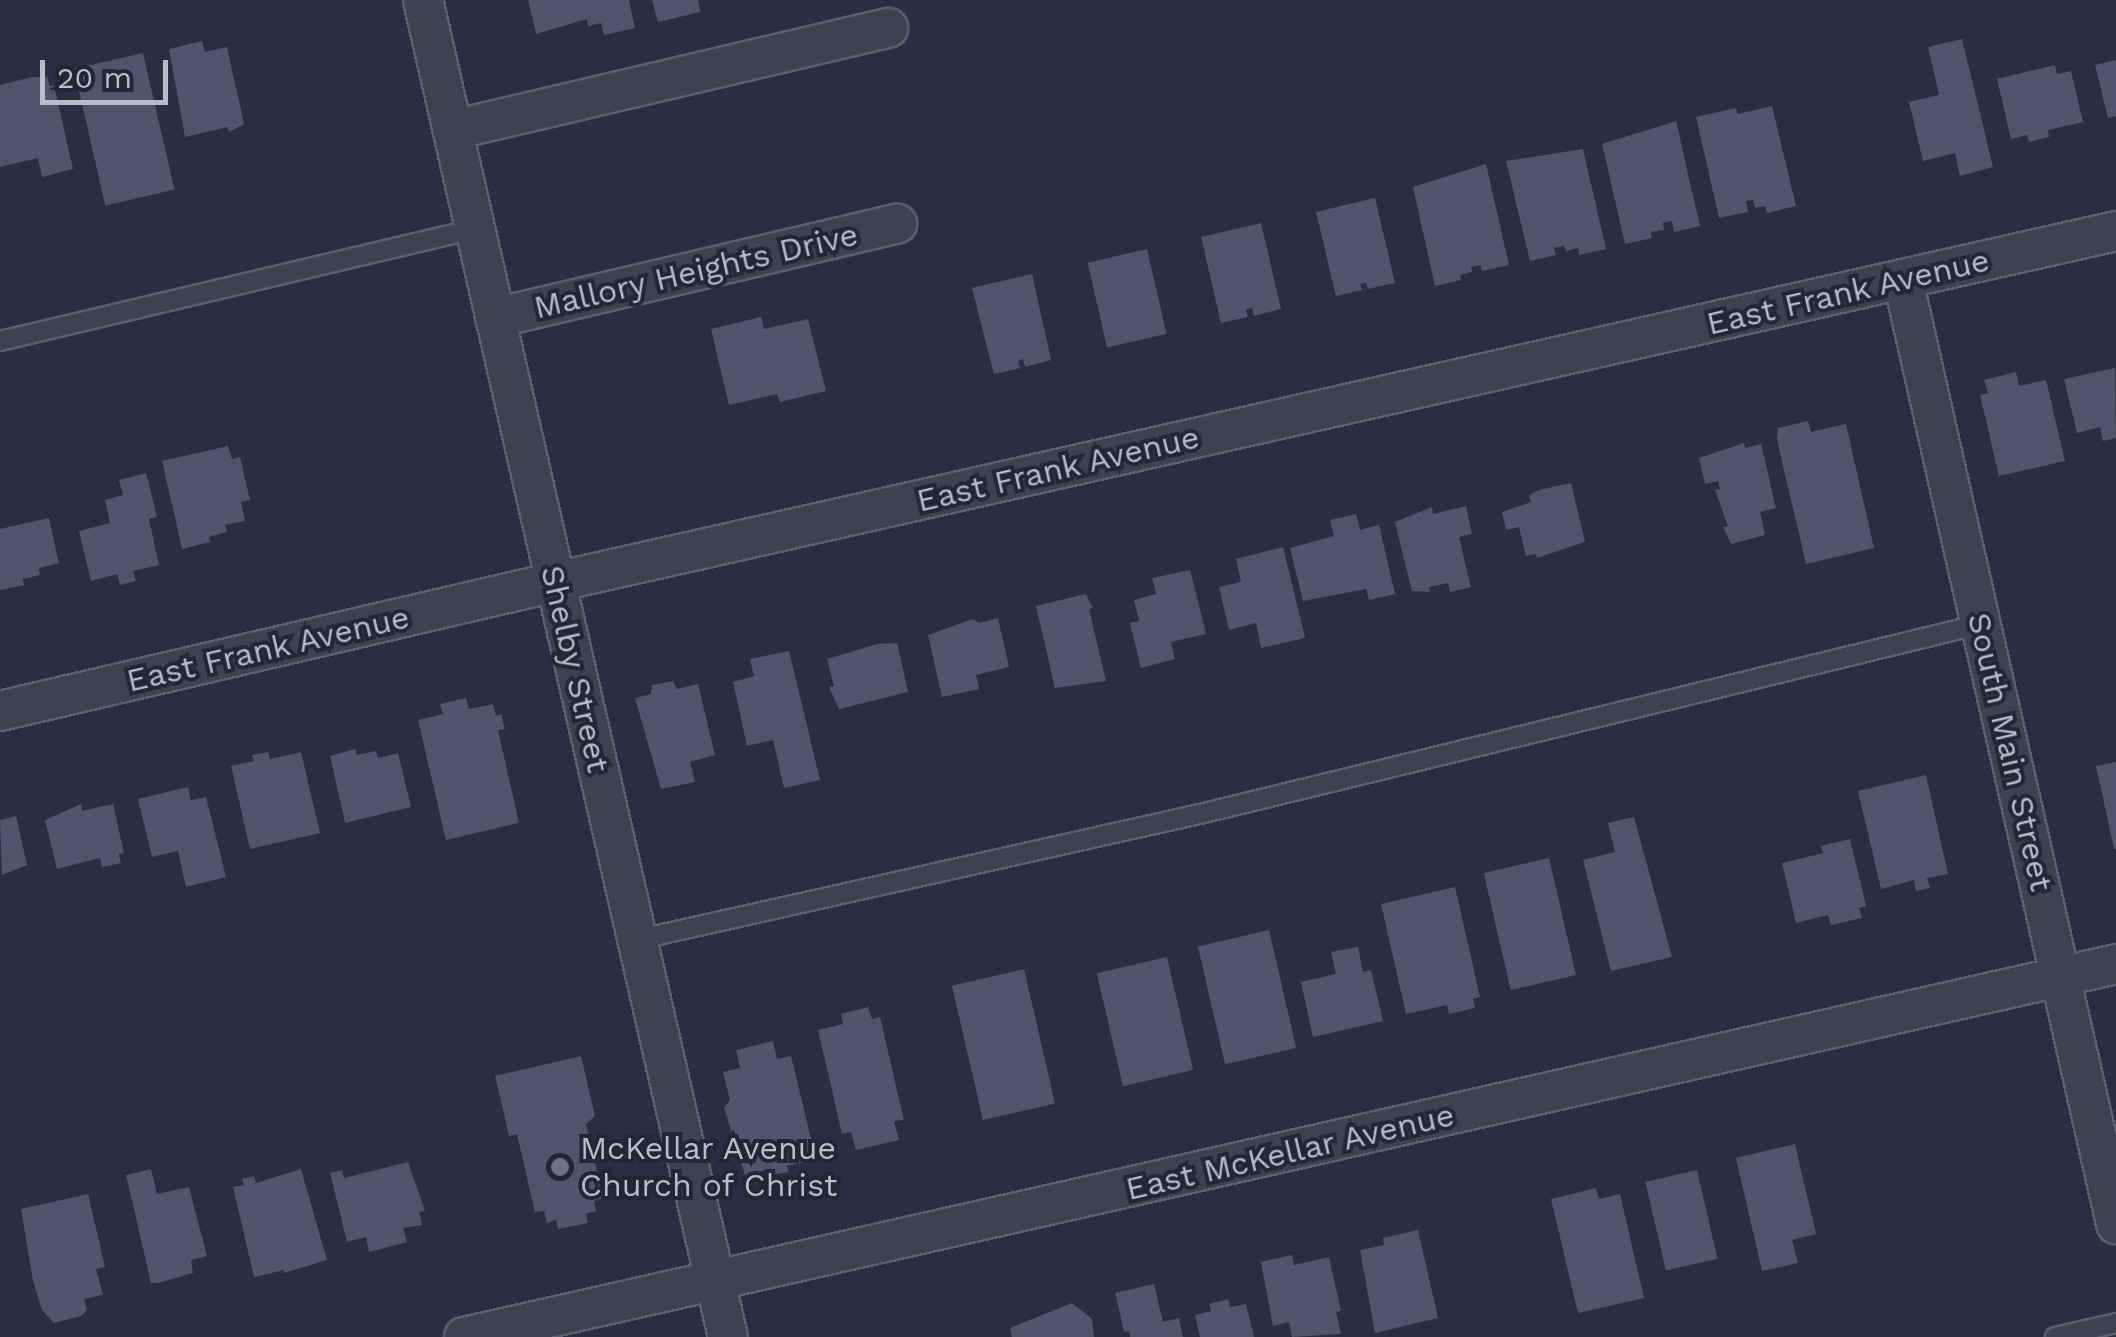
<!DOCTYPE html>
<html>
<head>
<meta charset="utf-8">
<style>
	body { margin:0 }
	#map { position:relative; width:2116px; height:1337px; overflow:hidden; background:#273041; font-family:"Work Sans",sans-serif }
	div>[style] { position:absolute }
	.building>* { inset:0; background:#4d566a; transform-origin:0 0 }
	.roads { filter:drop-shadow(2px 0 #59606e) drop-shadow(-2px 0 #59606e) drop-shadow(0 2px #59606e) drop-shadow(0 -2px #59606e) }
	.lane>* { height:18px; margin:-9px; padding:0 9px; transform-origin:9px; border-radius:9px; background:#3b4251 }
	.street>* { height:38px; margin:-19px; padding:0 19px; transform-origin:19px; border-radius:19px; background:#3b4251 }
	.dots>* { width:28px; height:28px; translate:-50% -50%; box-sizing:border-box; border:5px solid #202736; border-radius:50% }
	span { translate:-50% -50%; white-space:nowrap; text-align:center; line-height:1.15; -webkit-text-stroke:8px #202736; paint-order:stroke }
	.street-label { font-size:32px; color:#b8bdcb }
	.poi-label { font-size:32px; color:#b8bdcb }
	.left { translate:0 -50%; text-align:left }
	.scale { position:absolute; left:40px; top:60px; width:128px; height:45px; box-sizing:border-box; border:5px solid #b8bdcb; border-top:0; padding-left:12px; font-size:30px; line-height:35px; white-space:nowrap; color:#b8bdcb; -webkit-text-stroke:8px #202736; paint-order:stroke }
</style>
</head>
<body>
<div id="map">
	<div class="building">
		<div style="clip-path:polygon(528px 0,629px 0,635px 28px,604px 35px,601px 23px,588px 26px,587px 19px,536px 34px)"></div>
		<div style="clip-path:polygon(652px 0,698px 0,700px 12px,658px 22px)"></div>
		<div style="clip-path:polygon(1962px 39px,1993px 167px,1960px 176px,1955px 153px,1923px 161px,1909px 102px,1939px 95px,1928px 47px)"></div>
		<div style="clip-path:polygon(202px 41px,205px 52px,227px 47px,244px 124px,229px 132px,228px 127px,185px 137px,169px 49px)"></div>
		<div style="left:143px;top:53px;width:140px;height:71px;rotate:77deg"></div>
		<div style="clip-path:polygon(2116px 60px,2116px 116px,2108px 118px,2095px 65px)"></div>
		<div style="clip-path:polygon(2055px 65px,2057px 74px,2071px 71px,2083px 122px,2048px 130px,2049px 137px,2029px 142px,2027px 135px,2011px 139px,1997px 79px)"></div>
		<div style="clip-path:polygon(32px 77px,47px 77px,50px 86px,54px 85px,73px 169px,42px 177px,38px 158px,0 167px,0 85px)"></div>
		<div style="clip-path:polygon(1772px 106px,1796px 206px,1767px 213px,1765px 206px,1755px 208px,1753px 200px,1746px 201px,1748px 212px,1719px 218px,1696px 117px,1736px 108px,1738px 114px)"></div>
		<div style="clip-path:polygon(1676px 121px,1700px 226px,1674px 232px,1672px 221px,1663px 223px,1664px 230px,1651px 232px,1652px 238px,1625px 244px,1602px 144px)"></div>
		<div style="clip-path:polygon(1583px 149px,1606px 249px,1579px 255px,1578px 248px,1566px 251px,1564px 246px,1554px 248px,1556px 255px,1530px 261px,1506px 161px)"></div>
		<div style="clip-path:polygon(1486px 164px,1509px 265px,1482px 271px,1480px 265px,1471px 267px,1472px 272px,1460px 275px,1461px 280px,1435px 286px,1413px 187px)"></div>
		<div style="clip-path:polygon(1375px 198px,1395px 283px,1368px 289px,1366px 283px,1360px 284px,1362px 290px,1336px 296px,1316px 212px)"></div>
		<div style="clip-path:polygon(1261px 223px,1281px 309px,1254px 316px,1252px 308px,1246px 310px,1248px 317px,1221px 323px,1201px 237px)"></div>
		<div style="left:1147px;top:249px;width:87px;height:61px;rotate:77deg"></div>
		<div style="clip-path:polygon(1032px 274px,1051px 360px,1025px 367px,1023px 359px,1018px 361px,1020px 368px,994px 374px,972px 288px)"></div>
		<div style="clip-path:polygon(761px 317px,764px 329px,808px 319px,826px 391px,780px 402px,777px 394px,729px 405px,711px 329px)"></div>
		<div style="clip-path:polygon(2115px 368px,2116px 438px,2103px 441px,2100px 427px,2077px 433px,2064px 379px)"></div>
		<div style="clip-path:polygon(2016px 372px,2019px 386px,2046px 380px,2065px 461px,1999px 476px,1980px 395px,1988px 393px,1984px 380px)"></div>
		<div style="clip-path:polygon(1808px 421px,1811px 432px,1846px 424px,1874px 548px,1806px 564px,1777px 440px,1778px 428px)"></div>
		<div style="clip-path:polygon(1744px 443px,1745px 448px,1761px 444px,1776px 508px,1760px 512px,1765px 535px,1731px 544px,1723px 527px,1728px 526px,1715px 490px,1720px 489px,1718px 481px,1705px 484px,1699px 458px)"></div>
		<div style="clip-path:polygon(228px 446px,232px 459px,240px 457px,250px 500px,241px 502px,245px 521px,225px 525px,227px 532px,209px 537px,210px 542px,182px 549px,162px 461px)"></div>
		<div style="clip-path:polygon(146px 473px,157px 517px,149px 519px,159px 565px,133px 571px,136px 581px,120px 585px,117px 574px,91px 581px,79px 531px,110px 523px,105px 500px,123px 495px,119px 480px)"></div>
		<div style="clip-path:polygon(1571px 483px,1585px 542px,1537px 558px,1536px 554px,1526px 556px,1519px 527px,1506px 530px,1502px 512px,1531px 502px,1529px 495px,1539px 490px)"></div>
		<div style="clip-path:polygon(1466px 506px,1472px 534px,1459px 537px,1471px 587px,1450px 592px,1448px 583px,1429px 587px,1430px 592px,1412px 591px,1395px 522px,1432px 507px,1433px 514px)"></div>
		<div style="clip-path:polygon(1356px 514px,1360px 530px,1379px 525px,1395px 594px,1369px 600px,1366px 589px,1303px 601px,1290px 548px,1334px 536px,1330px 520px)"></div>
		<div style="clip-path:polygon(49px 518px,59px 563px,39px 568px,40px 575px,23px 579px,24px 585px,0 590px,0 529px)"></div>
		<div style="clip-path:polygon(1283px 547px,1305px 638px,1261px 648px,1256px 623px,1229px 630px,1219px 587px,1241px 582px,1236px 559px)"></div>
		<div style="clip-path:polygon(1190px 570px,1206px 634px,1171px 642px,1175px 659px,1141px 668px,1130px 623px,1139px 621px,1134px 600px,1156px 594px,1152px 578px)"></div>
		<div style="clip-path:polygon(1086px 594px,1093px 608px,1089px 609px,1106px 681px,1055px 688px,1036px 606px)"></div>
		<div style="clip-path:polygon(998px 618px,1009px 667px,976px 675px,979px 689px,942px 697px,928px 635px,973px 619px,979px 623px)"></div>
		<div style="clip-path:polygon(897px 643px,908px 692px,839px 709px,829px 687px,834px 686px,827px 659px,877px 644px)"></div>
		<div style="clip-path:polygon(789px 651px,820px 780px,784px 788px,773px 740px,747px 746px,733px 682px,754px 676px,750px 659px)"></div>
		<div style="clip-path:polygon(673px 681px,677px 689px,698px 684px,715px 755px,690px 762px,695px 782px,661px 789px,635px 698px,651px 694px,652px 685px)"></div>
		<div style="clip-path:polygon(466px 698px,469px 709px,493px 704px,496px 716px,501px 714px,505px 729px,498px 730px,519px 823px,446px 840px,418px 720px,443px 714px,440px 704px)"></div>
		<div style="clip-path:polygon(355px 749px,357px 755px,376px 751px,378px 758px,398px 753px,411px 807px,345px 823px,330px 756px)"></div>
		<div style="clip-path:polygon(268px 752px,270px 759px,301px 752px,320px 833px,250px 849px,231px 766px,254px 761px,252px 755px)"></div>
		<div style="clip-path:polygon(2116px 762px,2116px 849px,2114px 849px,2096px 766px)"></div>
		<div style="clip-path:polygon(1926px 775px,1948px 874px,1927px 878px,1930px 888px,1916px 891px,1914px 880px,1881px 889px,1858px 791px)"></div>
		<div style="clip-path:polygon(188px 787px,191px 800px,206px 797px,226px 877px,186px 887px,178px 851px,152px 857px,138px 799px)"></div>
		<div style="clip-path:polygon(81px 804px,82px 811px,113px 804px,124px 853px,119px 854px,121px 863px,102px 867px,100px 858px,57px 869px,45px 820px)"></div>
		<div style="clip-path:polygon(16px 816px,27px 865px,2px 875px,0 820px)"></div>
		<div style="clip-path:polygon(1634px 817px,1672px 957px,1611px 971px,1583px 860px,1615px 852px,1608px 823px)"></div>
		<div style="clip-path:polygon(1850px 839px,1866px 906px,1859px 908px,1862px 918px,1831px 925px,1828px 915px,1796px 923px,1782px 863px,1823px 853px,1821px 846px)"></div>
		<div style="left:1549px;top:858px;width:120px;height:67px;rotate:77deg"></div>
		<div style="clip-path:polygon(1455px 887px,1480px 997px,1473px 999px,1475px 1008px,1449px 1014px,1447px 1005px,1406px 1014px,1381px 904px)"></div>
		<div style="left:1269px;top:930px;width:121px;height:73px;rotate:77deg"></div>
		<div style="clip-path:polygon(1358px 947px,1363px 972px,1371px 970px,1383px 1021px,1313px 1037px,1301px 982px,1336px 974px,1331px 952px)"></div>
		<div style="left:1167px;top:957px;width:116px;height:72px;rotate:77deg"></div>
		<div style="left:1024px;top:969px;width:138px;height:74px;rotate:77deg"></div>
		<div style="clip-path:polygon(868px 1007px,872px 1019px,880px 1017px,904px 1120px,894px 1121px,899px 1140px,856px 1150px,851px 1132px,842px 1134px,818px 1030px,843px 1024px,841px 1014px)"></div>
		<div style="clip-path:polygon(773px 1041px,777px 1059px,791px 1056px,816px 1159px,787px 1166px,789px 1172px,771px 1175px,770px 1169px,745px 1175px,724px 1108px,730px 1100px,723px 1072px,740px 1068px,736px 1050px)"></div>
		<div style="clip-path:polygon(581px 1056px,595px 1116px,586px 1124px,603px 1198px,594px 1201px,596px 1211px,586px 1214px,588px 1223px,558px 1229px,556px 1220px,547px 1223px,544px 1211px,535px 1212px,517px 1134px,509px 1136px,495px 1076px)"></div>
		<div style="clip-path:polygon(1795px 1144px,1816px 1234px,1792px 1240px,1798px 1263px,1762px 1271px,1736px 1158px)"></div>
		<div style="clip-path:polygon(408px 1162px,425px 1211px,419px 1212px,422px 1225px,403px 1228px,407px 1242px,369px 1252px,366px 1237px,347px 1242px,330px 1173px,342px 1170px,344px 1178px)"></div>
		<div style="clip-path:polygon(151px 1169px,157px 1194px,189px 1187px,207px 1256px,191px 1260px,193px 1273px,158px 1283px,151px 1283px,126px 1175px)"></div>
		<div style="clip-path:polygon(301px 1169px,327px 1260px,284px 1273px,284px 1270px,254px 1277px,233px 1187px,244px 1185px,242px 1179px,254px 1176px,256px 1183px)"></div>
		<div style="left:1697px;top:1170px;width:91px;height:53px;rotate:77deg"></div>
		<div style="clip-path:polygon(1596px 1188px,1599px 1199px,1620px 1194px,1644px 1298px,1578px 1313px,1551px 1199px)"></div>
		<div style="clip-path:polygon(88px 1194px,105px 1267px,96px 1269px,103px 1295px,84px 1299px,87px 1310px,81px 1316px,54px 1323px,42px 1310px,33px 1281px,21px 1209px)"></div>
		<div style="clip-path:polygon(1418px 1230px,1438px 1318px,1375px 1333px,1360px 1250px,1384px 1245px,1383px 1238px)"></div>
		<div style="clip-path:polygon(1292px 1255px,1294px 1265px,1329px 1257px,1341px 1311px,1336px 1312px,1341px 1334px,1292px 1337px,1289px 1322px,1273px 1326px,1261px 1262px)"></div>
		<div style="clip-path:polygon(1154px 1284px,1163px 1322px,1179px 1318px,1183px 1337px,1130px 1337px,1129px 1331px,1124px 1332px,1115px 1293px)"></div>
		<div style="clip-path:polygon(1228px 1299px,1230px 1307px,1246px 1304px,1254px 1337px,1200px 1337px,1195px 1315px,1211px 1311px,1209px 1304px)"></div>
		<div style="clip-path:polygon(1072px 1303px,1092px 1319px,1094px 1337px,1012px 1337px,1010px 1328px)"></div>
	</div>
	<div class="roads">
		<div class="lane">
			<div style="left:0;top:341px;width:488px;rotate:-13.3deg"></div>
			<div style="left:636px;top:940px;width:582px;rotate:-12.6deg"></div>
			<div style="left:1204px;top:813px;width:800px;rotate:-13.67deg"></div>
			<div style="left:2055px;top:1337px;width:63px;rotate:-12.9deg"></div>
		</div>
		<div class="street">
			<div style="left:423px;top:0;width:1371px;rotate:77.15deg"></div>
			<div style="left:453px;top:130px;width:447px;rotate:-13.2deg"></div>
			<div style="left:1903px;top:280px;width:968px;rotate:77.28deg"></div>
			<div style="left:495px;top:318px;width:413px;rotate:-13.2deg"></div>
			<div style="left:0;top:711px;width:570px;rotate:-13.09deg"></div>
			<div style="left:555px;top:582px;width:1600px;rotate:-12.67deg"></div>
			<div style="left:464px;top:1337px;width:1694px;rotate:-12.72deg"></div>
		</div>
	</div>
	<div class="dots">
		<div style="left:560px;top:1167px;background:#6b7280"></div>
	</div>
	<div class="street-label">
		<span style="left:696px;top:271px;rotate:-13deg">Mallory Heights Drive</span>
		<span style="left:1848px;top:292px;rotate:-13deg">East Frank Avenue</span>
		<span style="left:1058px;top:469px;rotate:-13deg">East Frank Avenue</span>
		<span style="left:268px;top:649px;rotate:-13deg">East Frank Avenue</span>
		<span style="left:575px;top:669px;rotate:77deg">Shelby Street</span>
		<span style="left:2010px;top:752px;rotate:77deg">South Main Street</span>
		<span style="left:1290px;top:1152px;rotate:-13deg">East McKellar Avenue</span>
	</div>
	<div class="poi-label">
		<span class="left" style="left:580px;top:1167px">McKellar Avenue<br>Church of Christ</span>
	</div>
	<div class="scale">20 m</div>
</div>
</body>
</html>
